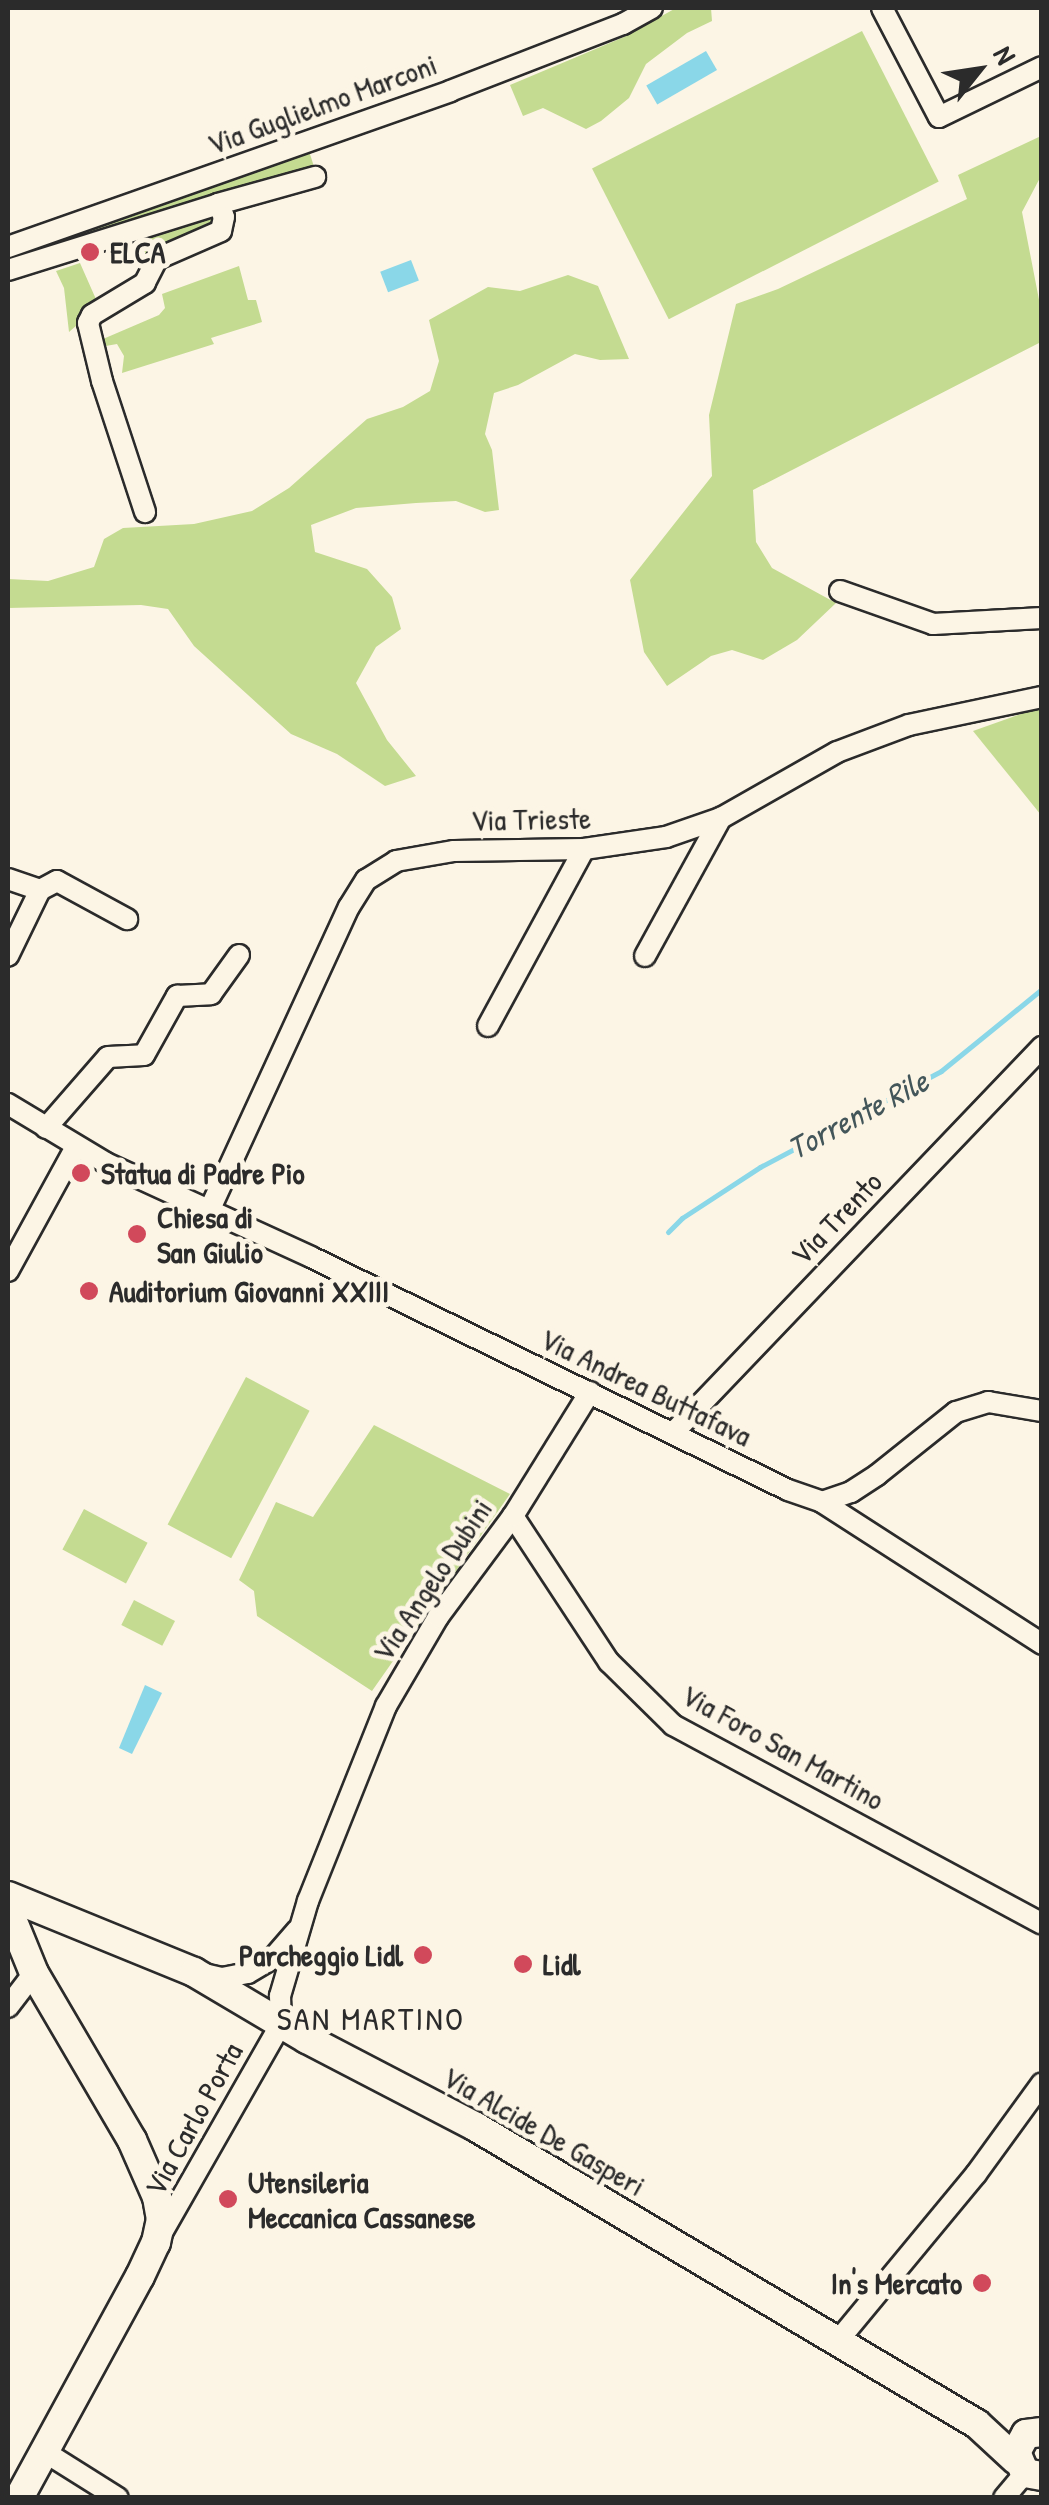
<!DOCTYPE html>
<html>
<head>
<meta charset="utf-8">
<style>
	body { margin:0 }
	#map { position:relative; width:1049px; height:2505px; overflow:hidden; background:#fcf5e5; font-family:"Patrick Hand",sans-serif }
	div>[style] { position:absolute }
	.green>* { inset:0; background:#c4db91; transform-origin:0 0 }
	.water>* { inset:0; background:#8ad7e8; transform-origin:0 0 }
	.stream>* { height:5px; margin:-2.5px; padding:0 2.5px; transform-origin:2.5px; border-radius:2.5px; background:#8ad7e8 }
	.roads { filter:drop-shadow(2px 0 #2b2b2b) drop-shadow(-2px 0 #2b2b2b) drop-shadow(0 2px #2b2b2b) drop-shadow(0 -2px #2b2b2b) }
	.minor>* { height:20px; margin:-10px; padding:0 10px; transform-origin:10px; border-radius:10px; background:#fcf5e5 }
	.major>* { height:28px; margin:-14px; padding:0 14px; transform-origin:14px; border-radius:14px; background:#fcf5e5 }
	.dots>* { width:28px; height:28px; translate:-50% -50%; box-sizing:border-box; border:5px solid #fcf5e5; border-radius:50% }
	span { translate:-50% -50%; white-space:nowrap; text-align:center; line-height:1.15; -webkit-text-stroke:10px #fcf5e5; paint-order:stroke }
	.street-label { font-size:30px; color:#2b2b2b }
	.poi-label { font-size:30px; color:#2b2b2b; font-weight:700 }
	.left { translate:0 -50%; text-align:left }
	.right { translate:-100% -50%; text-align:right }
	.water-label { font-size:32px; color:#43565a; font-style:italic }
	.neighbourhood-label { font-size:32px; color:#2b2b2b; letter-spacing:2.5px }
	.frame { position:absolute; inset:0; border:10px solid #2b2b2b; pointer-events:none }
	.north { position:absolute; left:929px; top:20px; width:100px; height:100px; -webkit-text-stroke:8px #fcf5e5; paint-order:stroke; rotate:60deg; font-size:28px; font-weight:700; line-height:40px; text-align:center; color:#2b2b2b }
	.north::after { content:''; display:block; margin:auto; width:35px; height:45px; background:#2b2b2b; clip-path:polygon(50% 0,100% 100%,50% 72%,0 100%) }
</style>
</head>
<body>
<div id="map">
	<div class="green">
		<div style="clip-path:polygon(676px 8px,711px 8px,712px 21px,687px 33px,646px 64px,629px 98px,601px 121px,586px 129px,543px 108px,523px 116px,510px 85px,624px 37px)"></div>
		<div style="left:862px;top:31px;width:169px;height:303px;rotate:63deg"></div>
		<div style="clip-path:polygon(1041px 136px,1041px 176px,1022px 212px,1041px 310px,1041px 342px,753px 490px,756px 542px,772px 568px,836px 603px,797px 640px,763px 660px,732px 650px,711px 656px,667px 686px,644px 652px,630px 580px,712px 476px,709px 415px,736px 304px,778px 289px,967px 199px,958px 175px)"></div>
		<div style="clip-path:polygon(309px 151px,316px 173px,41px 249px,141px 209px)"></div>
		<div style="clip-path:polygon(203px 215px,212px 220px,209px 228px,166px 243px,147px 259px,140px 236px)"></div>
		<div style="clip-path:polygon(80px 263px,99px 306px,69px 332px,64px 288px,56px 271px)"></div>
		<div style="clip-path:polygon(239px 266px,248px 300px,256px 300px,262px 322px,211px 338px,214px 344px,122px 373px,124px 356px,117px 344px,100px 347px,103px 339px,159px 315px,165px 308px,162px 294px)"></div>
		<div style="clip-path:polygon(568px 275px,598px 286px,629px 359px,600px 360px,575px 354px,518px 385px,494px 393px,485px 434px,492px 450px,499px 510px,485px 512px,456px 501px,416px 503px,356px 508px,311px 525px,315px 552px,367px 569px,392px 597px,401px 629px,376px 647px,356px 683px,387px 740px,416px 776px,385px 786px,337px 754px,291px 734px,194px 646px,168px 609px,141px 605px,8px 608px,8px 579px,48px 581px,94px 567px,104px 539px,123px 528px,194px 524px,252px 511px,289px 488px,367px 419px,403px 407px,430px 391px,439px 361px,429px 320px,488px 287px,520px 291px)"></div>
		<div style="clip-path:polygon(1041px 707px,1041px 815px,973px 731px)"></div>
		<div style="left:246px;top:1377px;width:72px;height:167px;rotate:28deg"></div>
		<div style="clip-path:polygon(374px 1425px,510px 1494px,372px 1691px,257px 1616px,254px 1591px,239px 1580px,276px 1502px,313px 1517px)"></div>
		<div style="left:84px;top:1509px;width:72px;height:46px;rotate:28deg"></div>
		<div style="left:134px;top:1600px;width:46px;height:28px;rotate:27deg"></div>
	</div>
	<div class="water">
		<div style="left:706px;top:51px;width:22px;height:69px;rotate:60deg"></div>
		<div style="left:411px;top:260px;width:22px;height:33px;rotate:69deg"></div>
		<div style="clip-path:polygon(145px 1685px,162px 1693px,132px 1754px,119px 1748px)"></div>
	</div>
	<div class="stream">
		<div style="left:668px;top:1232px;width:20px;rotate:-45deg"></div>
		<div style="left:682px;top:1218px;width:93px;rotate:-33.2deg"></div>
		<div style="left:760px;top:1167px;width:205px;rotate:-27.9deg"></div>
		<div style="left:941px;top:1071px;width:130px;rotate:-39.1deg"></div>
	</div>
	<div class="roads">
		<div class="minor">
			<div style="left:882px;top:8px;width:123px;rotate:62.4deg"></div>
			<div style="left:939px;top:117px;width:114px;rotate:-25.9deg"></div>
			<div style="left:218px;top:204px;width:101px;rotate:-15.6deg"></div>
			<div style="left:8px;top:247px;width:469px;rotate:-19.4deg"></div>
			<div style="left:450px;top:91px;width:186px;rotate:-21.2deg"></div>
			<div style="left:623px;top:24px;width:33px;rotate:-29deg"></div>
			<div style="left:8px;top:270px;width:220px;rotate:-17.4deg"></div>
			<div style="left:218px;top:204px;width:14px;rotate:65deg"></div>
			<div style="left:224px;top:217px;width:14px;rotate:102deg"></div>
			<div style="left:221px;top:231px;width:70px;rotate:156.4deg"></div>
			<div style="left:157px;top:259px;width:27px;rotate:117deg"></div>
			<div style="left:145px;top:283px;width:62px;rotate:148.9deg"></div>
			<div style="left:92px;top:315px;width:9px;rotate:117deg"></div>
			<div style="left:88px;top:323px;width:60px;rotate:76.4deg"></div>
			<div style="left:102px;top:381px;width:138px;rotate:71.8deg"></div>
			<div style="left:840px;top:591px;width:99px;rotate:19.5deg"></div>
			<div style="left:933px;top:624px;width:109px;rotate:-3.2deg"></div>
			<div style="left:8px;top:879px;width:34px;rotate:19deg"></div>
			<div style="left:40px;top:890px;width:73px;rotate:115.9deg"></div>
			<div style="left:40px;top:890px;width:19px;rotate:-28deg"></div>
			<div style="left:57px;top:881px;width:80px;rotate:28.5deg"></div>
			<div style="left:645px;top:956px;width:158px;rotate:-61.2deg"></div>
			<div style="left:488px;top:1026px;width:201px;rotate:-61.5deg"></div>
			<div style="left:8px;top:1104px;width:114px;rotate:31deg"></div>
			<div style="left:106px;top:1163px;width:226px;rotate:24.6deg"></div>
			<div style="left:311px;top:1257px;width:531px;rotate:26.03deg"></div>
			<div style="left:788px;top:1490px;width:36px;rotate:19deg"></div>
			<div style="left:822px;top:1502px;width:262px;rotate:32.8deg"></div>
			<div style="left:46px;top:1128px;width:94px;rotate:-48.9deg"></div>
			<div style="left:108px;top:1057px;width:36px;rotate:-3deg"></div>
			<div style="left:144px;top:1055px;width:68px;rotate:-60.8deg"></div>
			<div style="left:177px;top:996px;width:34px;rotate:-3deg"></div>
			<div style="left:211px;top:994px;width:48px;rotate:-54.3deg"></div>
			<div style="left:209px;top:1211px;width:335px;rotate:-65.3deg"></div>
			<div style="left:349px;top:907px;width:32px;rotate:-58deg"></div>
			<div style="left:366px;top:880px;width:36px;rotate:-32deg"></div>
			<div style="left:396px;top:861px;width:59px;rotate:-9.8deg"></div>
			<div style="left:454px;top:851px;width:130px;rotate:-0.9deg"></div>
			<div style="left:584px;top:849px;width:83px;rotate:-8.3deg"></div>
			<div style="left:666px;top:837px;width:58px;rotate:-19.1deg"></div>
			<div style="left:721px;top:818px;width:133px;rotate:-29.6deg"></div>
			<div style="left:837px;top:752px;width:77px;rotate:-20.6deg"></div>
			<div style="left:909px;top:725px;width:136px;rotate:-11.9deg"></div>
			<div style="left:8px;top:1271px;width:141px;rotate:-61.3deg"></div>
			<div style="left:674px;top:1432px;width:533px;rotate:-46.29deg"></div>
			<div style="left:822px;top:1502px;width:31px;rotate:-19deg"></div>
			<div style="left:851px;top:1492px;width:31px;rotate:-33deg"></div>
			<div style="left:877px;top:1475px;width:101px;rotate:-38.6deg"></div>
			<div style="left:956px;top:1412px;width:34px;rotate:-17deg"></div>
			<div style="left:988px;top:1402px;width:55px;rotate:9.5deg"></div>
			<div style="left:513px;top:1516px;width:175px;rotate:56.7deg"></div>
			<div style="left:609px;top:1662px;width:90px;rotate:44.5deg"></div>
			<div style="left:673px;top:1725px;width:419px;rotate:28.3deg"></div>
			<div style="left:204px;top:1974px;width:18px;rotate:13deg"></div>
			<div style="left:222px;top:1978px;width:26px;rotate:-11deg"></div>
			<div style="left:248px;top:1973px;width:29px;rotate:-31deg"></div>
			<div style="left:273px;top:1958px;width:37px;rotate:-49deg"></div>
			<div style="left:8px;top:2007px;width:43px;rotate:-52.6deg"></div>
			<div style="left:160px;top:2236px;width:244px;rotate:-60.3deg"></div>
			<div style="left:281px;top:2024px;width:28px;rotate:-92deg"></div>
			<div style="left:280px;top:1996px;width:99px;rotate:-73.6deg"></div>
			<div style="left:308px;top:1901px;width:210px;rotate:-68.2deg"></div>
			<div style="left:386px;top:1706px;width:103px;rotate:-59.7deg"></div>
			<div style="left:438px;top:1617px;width:126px;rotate:-53.4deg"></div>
			<div style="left:513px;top:1516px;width:146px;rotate:-58.2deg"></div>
			<div style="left:837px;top:2342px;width:218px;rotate:-50.4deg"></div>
			<div style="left:976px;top:2174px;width:112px;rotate:-54deg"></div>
			<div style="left:45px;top:2452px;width:86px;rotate:32.2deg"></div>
			<div style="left:1004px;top:2498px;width:33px;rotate:-50deg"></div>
		</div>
		<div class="major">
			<div style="left:8px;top:1896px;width:201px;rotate:22.2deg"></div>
			<div style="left:194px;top:1972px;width:131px;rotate:30.7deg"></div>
			<div style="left:307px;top:2039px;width:191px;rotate:27.5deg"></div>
			<div style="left:476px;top:2127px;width:582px;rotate:30.66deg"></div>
			<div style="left:977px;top:2424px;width:53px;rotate:42.7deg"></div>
			<div style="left:10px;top:1898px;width:21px;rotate:85deg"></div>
			<div style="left:12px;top:1919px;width:58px;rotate:67.8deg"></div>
			<div style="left:34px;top:1973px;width:194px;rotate:59.6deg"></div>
			<div style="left:132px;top:2140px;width:62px;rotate:66.3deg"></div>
			<div style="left:157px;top:2197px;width:22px;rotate:80deg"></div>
			<div style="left:161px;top:2219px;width:24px;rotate:102deg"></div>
			<div style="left:156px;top:2242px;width:38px;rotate:115deg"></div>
			<div style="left:140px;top:2276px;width:253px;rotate:118.6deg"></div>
			<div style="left:1042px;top:2432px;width:16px;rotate:173deg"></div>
			<div style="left:1026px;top:2434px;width:21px;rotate:119deg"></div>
			<div style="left:1016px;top:2452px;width:23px;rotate:67deg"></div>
			<div style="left:1025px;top:2473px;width:17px;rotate:10deg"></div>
		</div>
	</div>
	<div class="dots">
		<div style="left:90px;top:252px;background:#d1495b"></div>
		<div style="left:81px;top:1173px;background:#d1495b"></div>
		<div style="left:137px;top:1234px;background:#d1495b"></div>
		<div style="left:89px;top:1291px;background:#d1495b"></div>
		<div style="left:423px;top:1955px;background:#d1495b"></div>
		<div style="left:523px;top:1964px;background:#d1495b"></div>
		<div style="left:228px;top:2199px;background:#d1495b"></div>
		<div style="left:982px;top:2283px;background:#d1495b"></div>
	</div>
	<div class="street-label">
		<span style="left:322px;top:104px;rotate:-20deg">Via Guglielmo Marconi</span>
		<span style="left:531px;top:819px;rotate:-1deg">Via Trieste</span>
		<span style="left:836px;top:1218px;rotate:-46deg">Via Trento</span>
		<span style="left:646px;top:1387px;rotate:26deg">Via Andrea Buttafava</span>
		<span style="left:432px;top:1580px;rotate:-56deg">Via Angelo Dubini</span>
		<span style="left:783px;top:1747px;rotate:29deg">Via Foro San Martino</span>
		<span style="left:193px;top:2119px;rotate:-61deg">Via Carlo Porta</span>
		<span style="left:544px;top:2131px;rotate:30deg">Via Alcide De Gasperi</span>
	</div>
	<div class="poi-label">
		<span class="left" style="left:110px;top:252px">ELCA</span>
		<span class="left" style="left:101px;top:1173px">Statua di Padre Pio</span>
		<span class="left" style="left:157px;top:1234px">Chiesa di<br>San Giulio</span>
		<span class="left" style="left:109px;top:1291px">Auditorium Giovanni XXIII</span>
		<span class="right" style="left:403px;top:1955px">Parcheggio Lidl</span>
		<span class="left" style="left:543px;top:1964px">Lidl</span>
		<span class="left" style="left:248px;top:2199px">Utensileria<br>Meccanica Cassanese</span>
		<span class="right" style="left:962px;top:2283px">In's Mercato</span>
	</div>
	<div class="water-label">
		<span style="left:858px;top:1115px;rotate:-28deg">Torrente Rile</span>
	</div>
	<div class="neighbourhood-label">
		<span style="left:371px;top:2019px">SAN MARTINO</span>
	</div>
	<div class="frame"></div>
	<div class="north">N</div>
</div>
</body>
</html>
